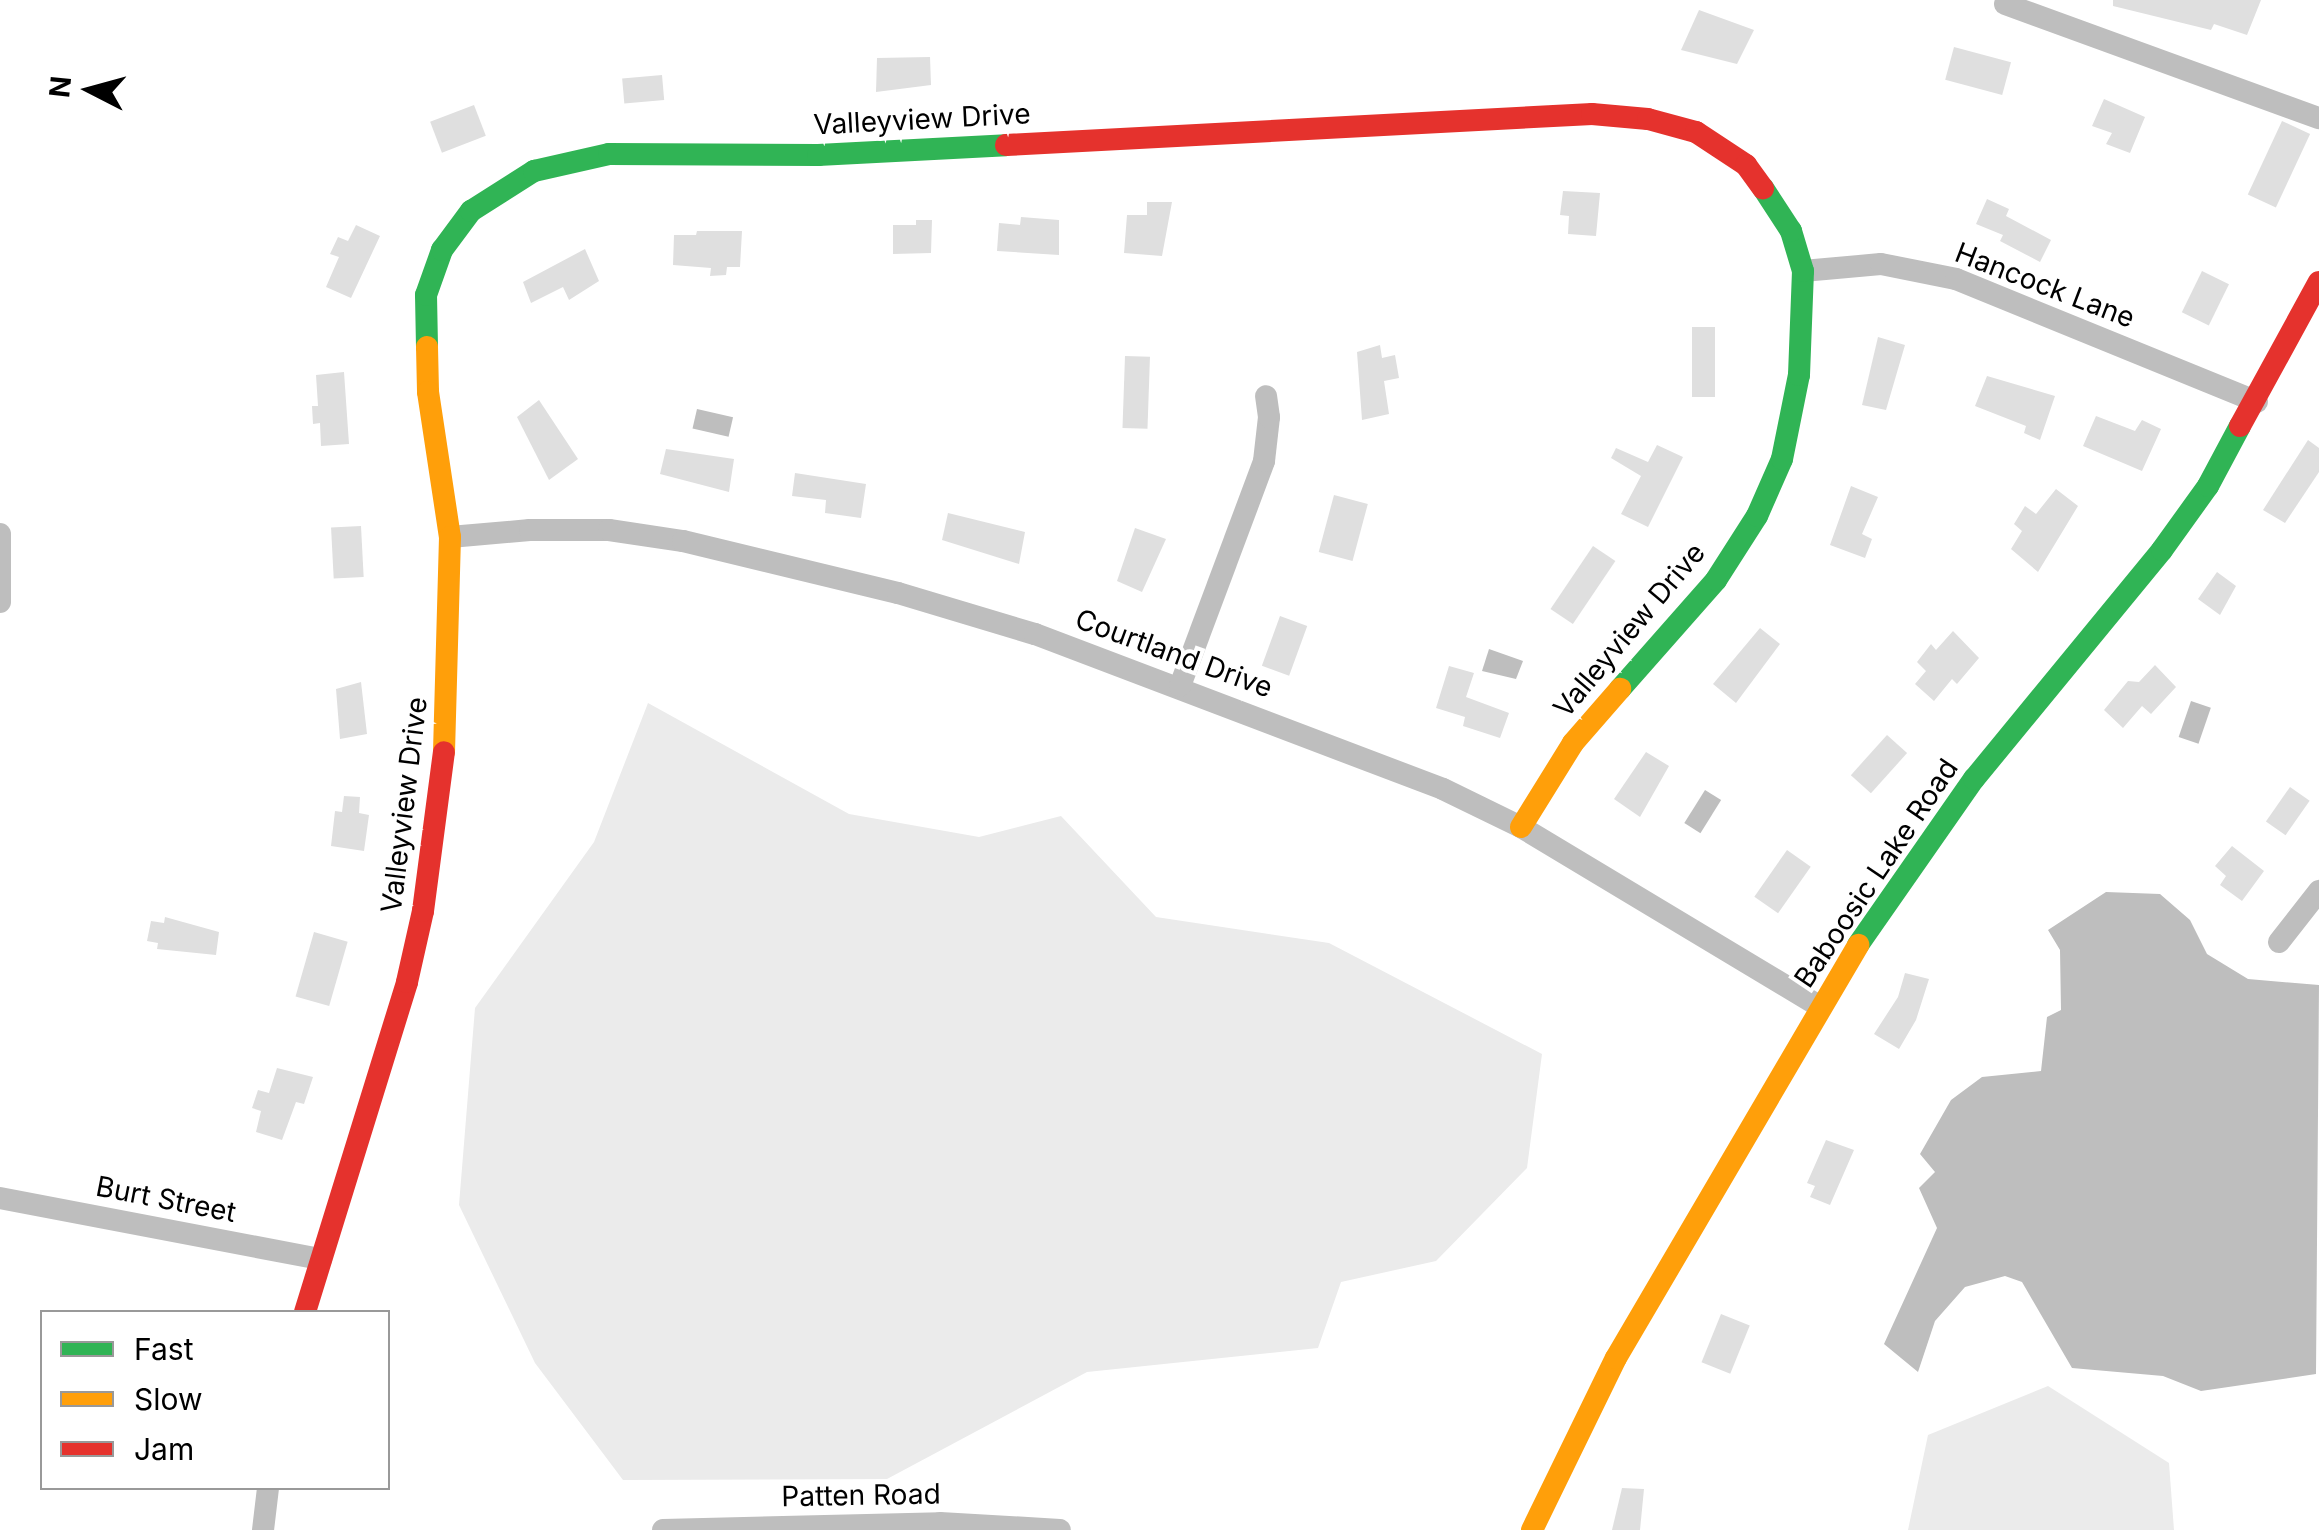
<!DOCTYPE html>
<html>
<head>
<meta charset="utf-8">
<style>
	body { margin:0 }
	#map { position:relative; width:2319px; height:1530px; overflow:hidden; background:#fff; font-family:Inter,sans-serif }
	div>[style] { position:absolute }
	.green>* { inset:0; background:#ebebeb }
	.water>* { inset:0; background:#bebebe; transform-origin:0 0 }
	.building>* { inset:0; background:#dfdfdf; transform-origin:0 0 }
	.street>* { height:22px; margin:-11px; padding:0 11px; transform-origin:11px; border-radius:11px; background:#bebebe }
	.fast>* { height:22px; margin:-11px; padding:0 11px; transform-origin:11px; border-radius:11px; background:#30b455 }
	.slow>* { height:22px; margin:-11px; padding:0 11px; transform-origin:11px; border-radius:11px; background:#ff9f0a }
	.jam>* { height:22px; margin:-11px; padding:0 11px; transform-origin:11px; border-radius:11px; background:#e5322d }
	span { translate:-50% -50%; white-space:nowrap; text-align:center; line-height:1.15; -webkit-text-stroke:8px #fff; paint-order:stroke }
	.street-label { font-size:28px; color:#000 }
	.legend { position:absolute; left:40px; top:1310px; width:350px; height:180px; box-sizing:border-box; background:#fff; border:2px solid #999; margin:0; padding:12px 18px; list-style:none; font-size:30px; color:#000 }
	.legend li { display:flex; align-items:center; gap:20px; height:50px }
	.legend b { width:50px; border:2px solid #999 }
	.north { position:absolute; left:40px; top:40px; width:100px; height:100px; -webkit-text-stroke:8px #fff; paint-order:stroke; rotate:276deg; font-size:28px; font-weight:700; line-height:40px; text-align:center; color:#000 }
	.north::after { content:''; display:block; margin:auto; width:35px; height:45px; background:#000; clip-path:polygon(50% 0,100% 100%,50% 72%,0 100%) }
</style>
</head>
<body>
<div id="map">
	<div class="green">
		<div style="clip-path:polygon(648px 703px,849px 814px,979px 837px,1061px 816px,1156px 917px,1329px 943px,1542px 1054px,1527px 1168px,1436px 1261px,1341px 1282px,1318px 1348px,1087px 1372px,887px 1479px,623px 1480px,535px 1363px,459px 1205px,475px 1008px,594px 842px)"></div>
		<div style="clip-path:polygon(2048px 1386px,2169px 1463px,2174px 1530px,1908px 1530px,1928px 1435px)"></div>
	</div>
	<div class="water">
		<div style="left:697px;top:409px;width:37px;height:20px;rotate:13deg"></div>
		<div style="clip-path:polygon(1489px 649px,1523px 661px,1516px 679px,1482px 671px)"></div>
		<div style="left:2191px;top:701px;width:21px;height:38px;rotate:19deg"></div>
		<div style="left:1705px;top:790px;width:19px;height:39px;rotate:32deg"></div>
		<div style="clip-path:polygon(2106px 892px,2160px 894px,2190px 920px,2207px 954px,2248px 979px,2319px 985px,2316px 1374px,2201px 1391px,2163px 1376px,2072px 1368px,2022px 1282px,2005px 1276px,1965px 1287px,1935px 1321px,1918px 1372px,1884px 1344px,1937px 1228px,1919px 1188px,1935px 1172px,1920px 1154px,1951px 1100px,1982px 1077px,2041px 1071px,2047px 1017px,2061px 1010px,2060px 950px,2048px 930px)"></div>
	</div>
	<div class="building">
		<div style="clip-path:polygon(2113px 0,2261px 0,2247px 35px,2214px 24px,2211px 30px,2113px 6px)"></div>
		<div style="clip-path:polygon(1699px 10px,1754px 30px,1737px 64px,1681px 50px)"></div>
		<div style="left:1954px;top:47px;width:59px;height:34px;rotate:15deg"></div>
		<div style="clip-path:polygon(930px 57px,931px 85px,876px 92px,877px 58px)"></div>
		<div style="left:662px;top:75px;width:25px;height:40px;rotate:85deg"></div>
		<div style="clip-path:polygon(2104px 99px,2145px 117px,2130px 153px,2106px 144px,2112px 133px,2092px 126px)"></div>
		<div style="left:474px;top:105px;width:33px;height:47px;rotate:69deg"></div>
		<div style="left:2282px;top:121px;width:31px;height:81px;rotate:25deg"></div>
		<div style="clip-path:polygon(1563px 191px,1600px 193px,1596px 236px,1568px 234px,1569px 216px,1560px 215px)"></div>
		<div style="clip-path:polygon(1987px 199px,2009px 209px,2006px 216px,2051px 240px,2040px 262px,2000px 241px,2003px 235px,1976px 224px)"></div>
		<div style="clip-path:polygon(1147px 202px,1172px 202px,1162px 256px,1124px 253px,1127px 215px,1147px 215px)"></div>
		<div style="clip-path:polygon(1021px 217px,1059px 220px,1059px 255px,997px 251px,999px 223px,1020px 225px)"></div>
		<div style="clip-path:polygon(916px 220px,932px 220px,931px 253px,893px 254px,893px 225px,916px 225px)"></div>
		<div style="clip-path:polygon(356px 225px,380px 236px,351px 298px,326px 287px,339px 257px,330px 254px,338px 237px,348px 241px)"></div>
		<div style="clip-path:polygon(697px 231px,742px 231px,740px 267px,727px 267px,726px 275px,710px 276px,711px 268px,673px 265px,674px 235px,696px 235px)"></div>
		<div style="clip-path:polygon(585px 249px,599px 281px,569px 300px,563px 287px,531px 303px,523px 282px)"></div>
		<div style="left:2202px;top:271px;width:30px;height:46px;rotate:26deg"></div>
		<div style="left:1692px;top:327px;width:23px;height:70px"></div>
		<div style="clip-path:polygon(1878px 337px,1905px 345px,1886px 410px,1862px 405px)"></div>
		<div style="clip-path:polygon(1380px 345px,1382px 358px,1395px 355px,1399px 378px,1384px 381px,1389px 414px,1362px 420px,1357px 352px)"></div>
		<div style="left:1125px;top:356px;width:25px;height:72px;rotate:2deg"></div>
		<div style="clip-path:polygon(344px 372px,349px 444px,321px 446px,320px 423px,313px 424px,312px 406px,318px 406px,316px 375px)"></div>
		<div style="clip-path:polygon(1987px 376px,2055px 396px,2040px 440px,2024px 433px,2026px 426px,1975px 406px)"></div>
		<div style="clip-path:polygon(539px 400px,578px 459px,549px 480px,517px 417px)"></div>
		<div style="clip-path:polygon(2096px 416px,2135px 431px,2142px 420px,2161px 429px,2142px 471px,2083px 446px)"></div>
		<div style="clip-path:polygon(2308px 440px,2319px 448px,2319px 472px,2285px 523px,2263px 510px)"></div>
		<div style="clip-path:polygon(1657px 445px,1683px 457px,1648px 527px,1621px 514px,1641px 476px,1611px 458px,1616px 448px,1648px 462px)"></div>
		<div style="clip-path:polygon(666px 449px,734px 459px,729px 492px,660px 474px)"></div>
		<div style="clip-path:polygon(795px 473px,866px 484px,861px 518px,825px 513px,826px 500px,792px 496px)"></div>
		<div style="clip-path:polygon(1851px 486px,1878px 497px,1862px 534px,1872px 539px,1865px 558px,1830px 545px)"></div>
		<div style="clip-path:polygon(2056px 489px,2078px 506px,2038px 572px,2011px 549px,2022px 531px,2014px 524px,2025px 506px,2036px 514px)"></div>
		<div style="left:1334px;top:495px;width:35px;height:59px;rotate:15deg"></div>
		<div style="clip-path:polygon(948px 513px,1025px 532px,1019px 564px,942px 540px)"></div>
		<div style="left:361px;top:526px;width:51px;height:30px;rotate:87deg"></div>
		<div style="clip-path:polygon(1135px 528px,1166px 539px,1142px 592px,1117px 581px)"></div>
		<div style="left:1593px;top:546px;width:27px;height:76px;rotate:34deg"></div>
		<div style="clip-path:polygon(2217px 572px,2236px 586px,2220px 615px,2198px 599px)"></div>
		<div style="left:1280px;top:616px;width:29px;height:53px;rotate:20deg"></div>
		<div style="clip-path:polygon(1760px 628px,1780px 644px,1736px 703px,1713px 684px)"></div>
		<div style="clip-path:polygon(1953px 631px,1979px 658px,1957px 684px,1952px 679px,1934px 701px,1915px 684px,1926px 671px,1917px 662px,1931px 644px,1936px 650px)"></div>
		<div style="clip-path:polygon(2155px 665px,2176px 687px,2151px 714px,2142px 706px,2123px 728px,2104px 710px,2128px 681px,2139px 682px)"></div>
		<div style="clip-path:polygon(1449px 666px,1474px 673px,1466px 697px,1509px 713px,1500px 738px,1463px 726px,1465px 717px,1436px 708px)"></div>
		<div style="clip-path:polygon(361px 682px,367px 734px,340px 739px,336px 689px)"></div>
		<div style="left:1887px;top:735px;width:27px;height:54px;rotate:42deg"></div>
		<div style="clip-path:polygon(1646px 752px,1669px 766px,1640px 817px,1614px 799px)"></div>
		<div style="left:2290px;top:787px;width:24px;height:42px;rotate:35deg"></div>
		<div style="clip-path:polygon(344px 796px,360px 797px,359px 813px,369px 815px,364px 851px,331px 846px,335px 811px,342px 812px)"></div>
		<div style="clip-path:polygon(2232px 846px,2264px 871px,2242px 901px,2220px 885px,2226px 876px,2215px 866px)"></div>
		<div style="left:1787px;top:850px;width:29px;height:57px;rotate:35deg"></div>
		<div style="clip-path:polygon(165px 917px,219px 932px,216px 955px,157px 949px,158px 943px,147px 941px,151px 921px,164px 923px)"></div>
		<div style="left:314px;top:932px;width:35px;height:67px;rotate:16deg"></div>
		<div style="clip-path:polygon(1905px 973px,1929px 979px,1916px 1020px,1899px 1049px,1874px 1034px,1898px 997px)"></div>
		<div style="clip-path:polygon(277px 1068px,313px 1077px,304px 1104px,296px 1102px,282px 1140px,256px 1132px,261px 1111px,252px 1108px,258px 1090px,269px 1093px)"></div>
		<div style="clip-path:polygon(1826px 1140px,1854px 1150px,1830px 1205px,1810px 1197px,1815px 1186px,1807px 1183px)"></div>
		<div style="left:1721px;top:1314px;width:31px;height:52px;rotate:22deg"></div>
		<div style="clip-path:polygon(1622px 1488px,1644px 1489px,1640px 1530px,1612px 1530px)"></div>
	</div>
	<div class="street">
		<div style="left:2005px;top:4px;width:334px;rotate:20deg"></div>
		<div style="left:1803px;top:271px;width:78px;rotate:-5.1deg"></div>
		<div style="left:1881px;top:264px;width:76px;rotate:11.3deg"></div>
		<div style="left:1956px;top:279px;width:325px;rotate:22.2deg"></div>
		<div style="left:0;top:534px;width:68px;rotate:90deg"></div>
		<div style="left:450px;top:537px;width:80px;rotate:-5deg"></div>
		<div style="left:530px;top:530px;width:79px"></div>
		<div style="left:609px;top:530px;width:75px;rotate:8.5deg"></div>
		<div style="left:683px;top:541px;width:221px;rotate:13.6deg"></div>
		<div style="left:898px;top:593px;width:143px;rotate:16.7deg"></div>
		<div style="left:1035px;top:634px;width:436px;rotate:20.8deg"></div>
		<div style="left:1443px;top:789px;width:87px;rotate:26deg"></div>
		<div style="left:1521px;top:827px;width:349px;rotate:31deg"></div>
		<div style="left:1180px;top:686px;width:240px;rotate:-69.5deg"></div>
		<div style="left:1264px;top:461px;width:44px;rotate:-83.5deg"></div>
		<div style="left:1269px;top:417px;width:21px;rotate:-98deg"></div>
		<div style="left:2279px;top:942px;width:65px;rotate:-51.9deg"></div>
		<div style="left:0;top:1198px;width:327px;rotate:10.8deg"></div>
		<div style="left:263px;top:1530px;width:42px;rotate:-83.2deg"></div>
		<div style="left:663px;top:1530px;width:277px;rotate:-1.4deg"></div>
		<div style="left:940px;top:1523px;width:120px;rotate:3.3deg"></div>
	</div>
	<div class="fast">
		<div style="left:427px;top:347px;width:52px;rotate:-91.1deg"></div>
		<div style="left:426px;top:295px;width:48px;rotate:-70.4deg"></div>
		<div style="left:442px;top:250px;width:49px;rotate:-53.4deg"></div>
		<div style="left:471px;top:211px;width:75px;rotate:-32.4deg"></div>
		<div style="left:534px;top:171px;width:77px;rotate:-12.8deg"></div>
		<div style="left:609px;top:154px;width:209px;rotate:0.3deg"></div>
		<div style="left:818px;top:155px;width:188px;rotate:-3deg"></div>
		<div style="left:1620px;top:689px;width:145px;rotate:-48.6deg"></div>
		<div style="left:1716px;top:580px;width:76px;rotate:-57.4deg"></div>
		<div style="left:1757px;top:516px;width:62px;rotate:-66.3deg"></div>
		<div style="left:1782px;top:459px;width:86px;rotate:-78.6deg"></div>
		<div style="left:1799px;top:375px;width:104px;rotate:-87.8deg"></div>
		<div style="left:1803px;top:271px;width:42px;rotate:-106.7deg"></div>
		<div style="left:1791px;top:231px;width:51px;rotate:-123.1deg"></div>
		<div style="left:1858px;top:945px;width:203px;rotate:-55.1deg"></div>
		<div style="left:1974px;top:779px;width:296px;rotate:-50.6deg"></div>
		<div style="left:2162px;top:550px;width:79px;rotate:-54.3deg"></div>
		<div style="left:2208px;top:486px;width:68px;rotate:-61.9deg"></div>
	</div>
	<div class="slow">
		<div style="left:427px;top:347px;width:45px;rotate:88.7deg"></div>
		<div style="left:428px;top:392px;width:147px;rotate:81.4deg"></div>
		<div style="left:450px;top:537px;width:215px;rotate:91.6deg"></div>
		<div style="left:1521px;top:827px;width:99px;rotate:-58.2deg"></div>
		<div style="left:1573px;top:743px;width:72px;rotate:-49deg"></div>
		<div style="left:1532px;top:1530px;width:191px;rotate:-64deg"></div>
		<div style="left:1616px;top:1358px;width:479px;rotate:-59.6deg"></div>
	</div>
	<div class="jam">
		<div style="left:1006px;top:145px;width:587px;rotate:-3.03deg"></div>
		<div style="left:1592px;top:114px;width:56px;rotate:5.1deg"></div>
		<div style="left:1648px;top:119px;width:50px;rotate:15.2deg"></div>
		<div style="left:1696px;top:132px;width:60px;rotate:33.4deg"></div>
		<div style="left:1746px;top:165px;width:29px;rotate:54deg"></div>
		<div style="left:2240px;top:426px;width:164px;rotate:-61.3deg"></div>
		<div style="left:305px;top:1312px;width:345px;rotate:-72.8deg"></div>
		<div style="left:407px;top:982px;width:73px;rotate:-77.3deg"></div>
		<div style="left:423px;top:911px;width:160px;rotate:-82.5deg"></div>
	</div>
	<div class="street-label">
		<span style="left:922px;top:119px;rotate:-3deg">Valleyview Drive</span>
		<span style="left:2045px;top:285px;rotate:21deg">Hancock Lane</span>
		<span style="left:1629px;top:630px;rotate:-50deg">Valleyview Drive</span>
		<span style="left:1174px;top:653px;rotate:20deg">Courtland Drive</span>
		<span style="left:404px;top:805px;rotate:-83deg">Valleyview Drive</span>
		<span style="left:1876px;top:873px;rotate:-56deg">Baboosic Lake Road</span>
		<span style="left:166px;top:1199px;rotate:11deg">Burt Street</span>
		<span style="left:861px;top:1495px;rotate:-1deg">Patten Road</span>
	</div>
	<ul class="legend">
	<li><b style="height:12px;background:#30b455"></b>Fast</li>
	<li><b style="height:12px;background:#ff9f0a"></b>Slow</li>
	<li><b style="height:12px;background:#e5322d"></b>Jam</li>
	</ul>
	<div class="north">N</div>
</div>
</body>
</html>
